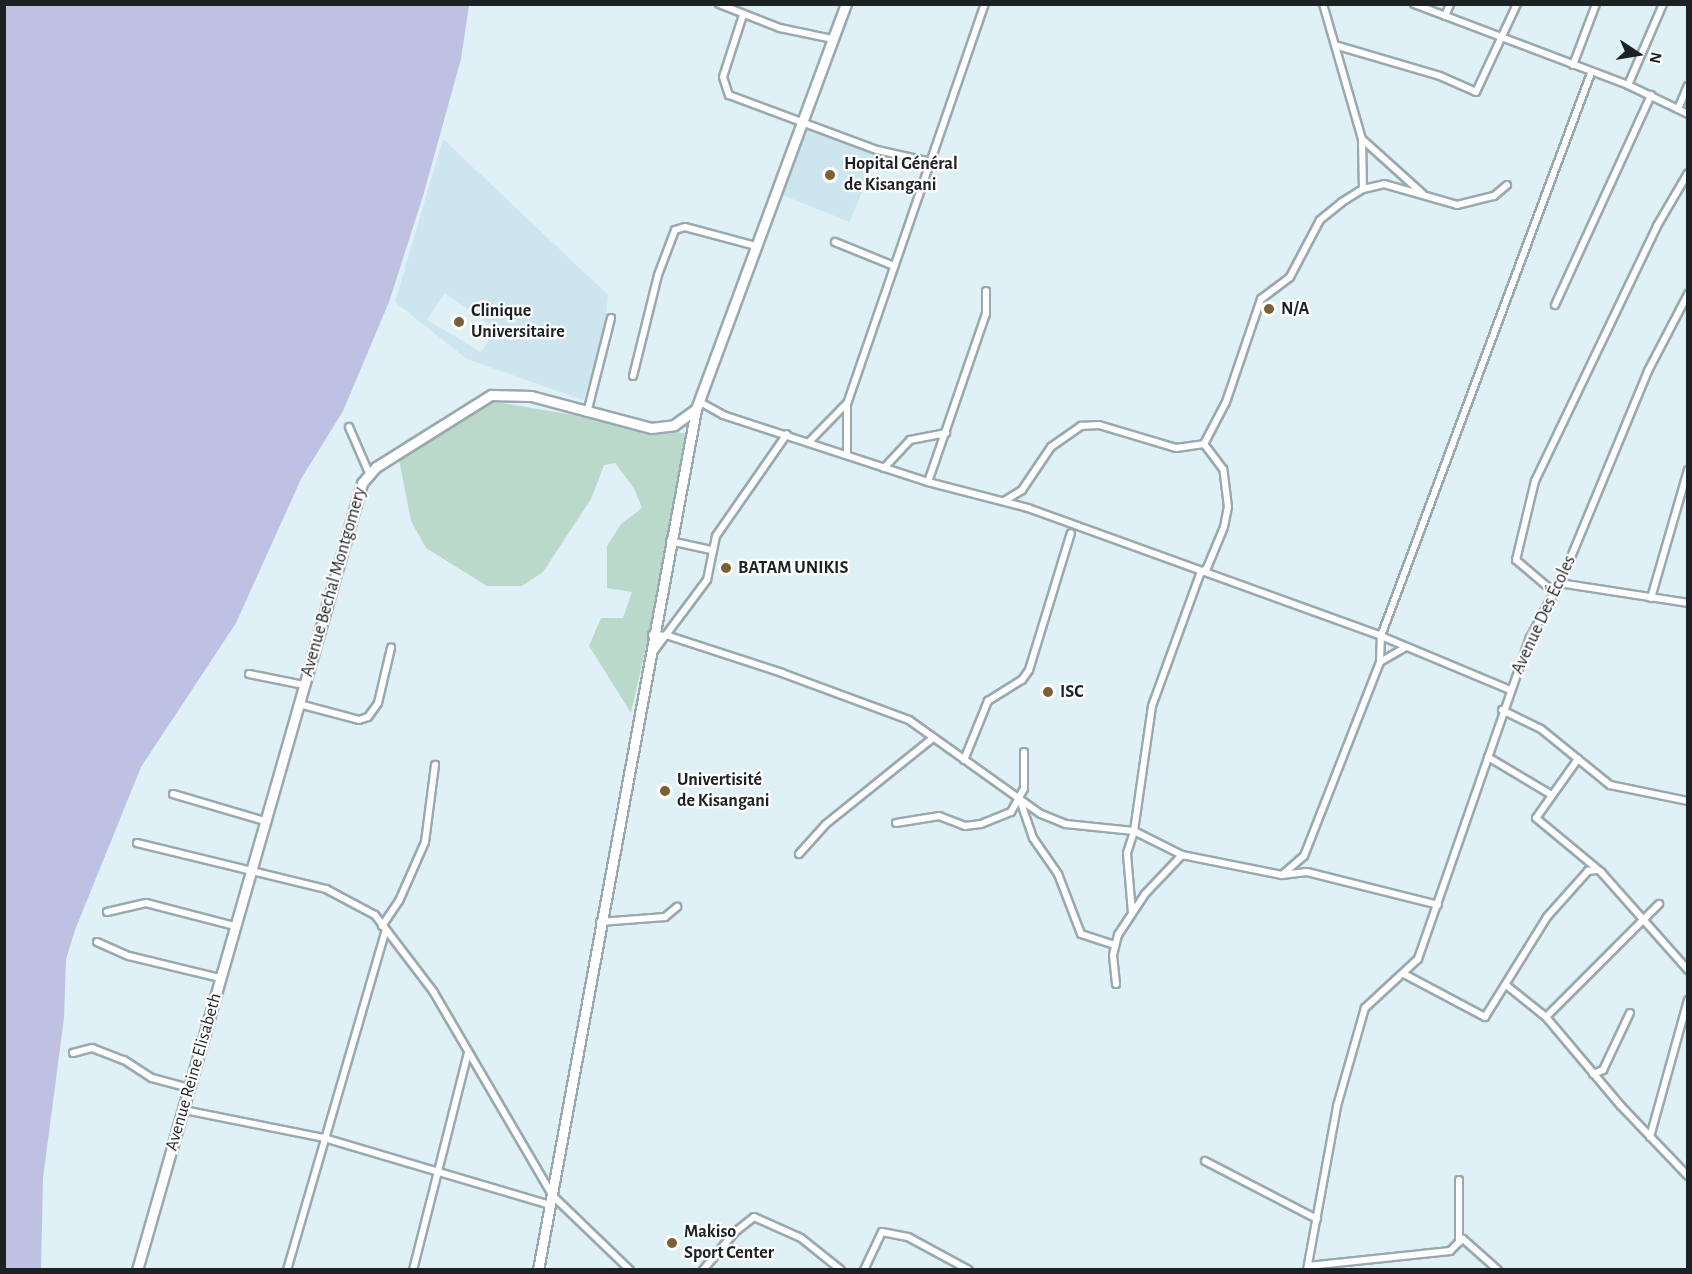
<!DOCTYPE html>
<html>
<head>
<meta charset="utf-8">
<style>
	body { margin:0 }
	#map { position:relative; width:1692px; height:1274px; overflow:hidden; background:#dff0f6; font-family:"Alegreya Sans",sans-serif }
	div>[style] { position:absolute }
	.built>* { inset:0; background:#cce5ef; transform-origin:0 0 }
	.green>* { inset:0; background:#bbd9cb }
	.water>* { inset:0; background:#bec1e1 }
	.roads { filter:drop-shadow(2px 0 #99a9af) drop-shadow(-2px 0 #99a9af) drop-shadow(0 2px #99a9af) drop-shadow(0 -2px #99a9af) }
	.street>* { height:6px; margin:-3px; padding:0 3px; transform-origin:3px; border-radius:3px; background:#fff }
	.secondary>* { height:9px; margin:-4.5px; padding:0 4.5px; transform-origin:4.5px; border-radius:4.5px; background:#fff }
	.dots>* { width:16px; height:16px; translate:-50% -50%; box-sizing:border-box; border:3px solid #fff; border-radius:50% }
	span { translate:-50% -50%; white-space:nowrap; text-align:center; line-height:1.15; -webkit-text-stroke:4.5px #fff; paint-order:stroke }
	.poi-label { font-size:18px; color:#1c2224; font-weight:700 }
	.left { translate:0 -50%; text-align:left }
	.street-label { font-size:18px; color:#1c2224 }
	.frame { position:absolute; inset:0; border:6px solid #1c2224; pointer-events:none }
	.north { position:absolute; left:1608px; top:24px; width:60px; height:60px; -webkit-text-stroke:4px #fff; paint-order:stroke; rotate:102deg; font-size:16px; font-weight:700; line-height:24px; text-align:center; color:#1c2224 }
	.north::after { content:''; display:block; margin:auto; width:21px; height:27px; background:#1c2224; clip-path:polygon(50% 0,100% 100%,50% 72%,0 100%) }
</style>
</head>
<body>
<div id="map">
	<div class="built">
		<div style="left:809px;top:128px;width:73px;height:72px;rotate:22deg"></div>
		<div style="clip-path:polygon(evenodd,443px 139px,608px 295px,603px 344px,583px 400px,467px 359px,395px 302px,443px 139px,445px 293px,496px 329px,481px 352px,427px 320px,445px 293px)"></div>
	</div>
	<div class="green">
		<div style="clip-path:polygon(490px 401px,694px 435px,631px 713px,589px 646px,601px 618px,623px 618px,632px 592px,607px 588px,607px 546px,621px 524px,642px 508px,634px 488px,615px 463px,604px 465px,591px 499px,543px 572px,522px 586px,487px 586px,426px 548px,411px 521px,398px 454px)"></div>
	</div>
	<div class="water">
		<div style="clip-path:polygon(5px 4px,469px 5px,461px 59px,423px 196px,389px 302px,343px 411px,301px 479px,236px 623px,141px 767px,75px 930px,66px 959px,64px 1018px,43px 1178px,41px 1270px,4px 1269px)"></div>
	</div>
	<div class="roads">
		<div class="street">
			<div style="left:719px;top:4px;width:66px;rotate:21.5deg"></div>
			<div style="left:780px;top:28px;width:53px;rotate:11.9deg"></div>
			<div style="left:1323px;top:4px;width:141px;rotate:73.9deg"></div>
			<div style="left:1362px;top:139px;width:50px;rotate:88.9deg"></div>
			<div style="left:1414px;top:4px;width:229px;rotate:20.7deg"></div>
			<div style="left:1628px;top:85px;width:67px;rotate:25.8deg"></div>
			<div style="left:743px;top:15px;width:65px;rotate:107.9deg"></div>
			<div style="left:723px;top:77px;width:19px;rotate:72deg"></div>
			<div style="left:729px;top:95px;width:158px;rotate:20.4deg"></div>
			<div style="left:877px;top:150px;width:55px;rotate:12.5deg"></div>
			<div style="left:1445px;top:16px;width:13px;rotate:-67deg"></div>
			<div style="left:1338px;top:46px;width:106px;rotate:16.4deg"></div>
			<div style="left:1440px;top:76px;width:39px;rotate:24deg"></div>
			<div style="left:1476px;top:92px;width:97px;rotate:-65deg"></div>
			<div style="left:1573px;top:65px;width:65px;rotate:-69.3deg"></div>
			<div style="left:1628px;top:85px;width:88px;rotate:-66.6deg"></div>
			<div style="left:1678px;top:109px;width:25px;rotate:-67deg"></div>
			<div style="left:1362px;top:139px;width:81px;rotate:42deg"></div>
			<div style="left:835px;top:242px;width:64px;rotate:22.1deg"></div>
			<div style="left:1555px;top:305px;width:231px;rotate:-65.4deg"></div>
			<div style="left:633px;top:376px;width:104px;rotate:-76.1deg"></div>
			<div style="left:658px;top:275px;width:48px;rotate:-69.3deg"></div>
			<div style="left:675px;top:230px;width:10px;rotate:-17deg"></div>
			<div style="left:685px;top:227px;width:73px;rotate:15deg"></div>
			<div style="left:700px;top:402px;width:26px;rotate:29deg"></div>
			<div style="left:723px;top:415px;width:216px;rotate:18.1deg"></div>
			<div style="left:928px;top:482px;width:103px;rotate:14.6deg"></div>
			<div style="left:1028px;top:508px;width:375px;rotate:19.9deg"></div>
			<div style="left:1381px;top:636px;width:140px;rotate:22.7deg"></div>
			<div style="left:587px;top:413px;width:98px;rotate:-75.8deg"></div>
			<div style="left:349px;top:427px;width:50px;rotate:66.5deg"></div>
			<div style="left:810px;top:441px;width:52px;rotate:-45.8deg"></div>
			<div style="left:847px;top:453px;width:49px;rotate:-90deg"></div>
			<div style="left:847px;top:404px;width:423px;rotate:-71deg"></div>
			<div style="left:884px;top:468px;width:38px;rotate:-47deg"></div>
			<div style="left:910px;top:440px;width:37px;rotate:-11deg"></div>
			<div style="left:928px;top:482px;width:178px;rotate:-71deg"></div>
			<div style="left:986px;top:314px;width:23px;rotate:-90deg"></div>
			<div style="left:1004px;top:501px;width:21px;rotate:-31deg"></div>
			<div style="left:1022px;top:490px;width:52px;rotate:-56deg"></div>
			<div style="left:1051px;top:447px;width:37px;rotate:-35deg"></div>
			<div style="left:1081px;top:426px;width:18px;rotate:-3deg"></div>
			<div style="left:1099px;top:425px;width:80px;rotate:16.6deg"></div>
			<div style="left:1176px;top:448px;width:28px;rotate:-8deg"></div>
			<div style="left:1204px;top:444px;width:47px;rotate:-62.4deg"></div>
			<div style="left:1226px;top:402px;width:109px;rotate:-71.2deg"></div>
			<div style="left:1261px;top:299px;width:36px;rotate:-37deg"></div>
			<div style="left:1290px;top:277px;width:64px;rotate:-62.2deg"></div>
			<div style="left:1320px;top:220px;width:28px;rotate:-39deg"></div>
			<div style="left:1342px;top:202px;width:25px;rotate:-32deg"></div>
			<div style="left:1363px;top:189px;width:22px;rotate:-13deg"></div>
			<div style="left:1384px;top:184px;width:76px;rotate:16deg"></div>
			<div style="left:1457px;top:205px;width:38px;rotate:-14deg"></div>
			<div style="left:1494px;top:196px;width:17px;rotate:-40deg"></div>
			<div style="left:670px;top:541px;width:42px;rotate:12.4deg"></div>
			<div style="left:1559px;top:583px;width:131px;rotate:8.8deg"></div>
			<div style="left:1555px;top:593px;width:51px;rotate:-139.8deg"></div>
			<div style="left:1516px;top:560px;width:81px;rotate:-76.5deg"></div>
			<div style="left:1535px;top:481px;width:283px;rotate:-64.4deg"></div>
			<div style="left:1657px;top:226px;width:61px;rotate:-59.7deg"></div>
			<div style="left:1651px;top:598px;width:133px;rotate:-73.9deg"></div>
			<div style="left:652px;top:635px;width:17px;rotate:3deg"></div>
			<div style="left:669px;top:636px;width:119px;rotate:18.1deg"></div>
			<div style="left:782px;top:673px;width:135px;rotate:20.3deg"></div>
			<div style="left:909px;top:720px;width:162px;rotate:35.5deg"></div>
			<div style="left:1041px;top:814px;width:27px;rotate:22deg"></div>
			<div style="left:1066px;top:824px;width:68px;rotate:5.9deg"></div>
			<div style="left:1134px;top:831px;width:54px;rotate:26.6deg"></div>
			<div style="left:1182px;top:855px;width:102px;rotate:11.3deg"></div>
			<div style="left:1282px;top:875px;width:25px;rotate:-7deg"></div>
			<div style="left:1307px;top:872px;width:135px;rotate:14.1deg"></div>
			<div style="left:651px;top:655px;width:94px;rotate:-53.3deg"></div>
			<div style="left:707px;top:580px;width:45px;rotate:-78.4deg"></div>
			<div style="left:716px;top:536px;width:124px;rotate:-55.2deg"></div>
			<div style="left:1380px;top:662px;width:28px;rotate:-30deg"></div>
			<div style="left:249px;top:674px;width:56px;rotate:11.3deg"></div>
			<div style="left:299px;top:704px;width:62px;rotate:14.9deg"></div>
			<div style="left:359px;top:720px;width:9px;rotate:-18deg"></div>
			<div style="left:368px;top:717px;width:17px;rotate:-54deg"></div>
			<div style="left:378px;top:703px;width:57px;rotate:-76.7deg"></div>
			<div style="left:1502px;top:710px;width:43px;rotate:26deg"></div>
			<div style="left:1541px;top:729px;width:89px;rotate:39.1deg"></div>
			<div style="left:1610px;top:785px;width:80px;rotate:11.6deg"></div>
			<div style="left:1488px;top:757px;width:72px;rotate:30.8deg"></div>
			<div style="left:1578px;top:759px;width:72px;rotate:125.4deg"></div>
			<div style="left:1536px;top:818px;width:85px;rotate:39.7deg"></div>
			<div style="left:1601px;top:872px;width:131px;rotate:48.4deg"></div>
			<div style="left:964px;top:760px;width:64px;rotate:-67.9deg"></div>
			<div style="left:988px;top:701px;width:40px;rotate:-32deg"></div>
			<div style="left:1022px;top:680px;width:12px;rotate:-55deg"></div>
			<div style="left:1029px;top:670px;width:143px;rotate:-73deg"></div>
			<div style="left:173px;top:794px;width:96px;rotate:16.4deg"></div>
			<div style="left:1020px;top:800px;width:40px;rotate:71.1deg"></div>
			<div style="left:1033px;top:838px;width:44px;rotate:55.2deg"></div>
			<div style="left:1058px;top:874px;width:64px;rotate:69deg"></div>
			<div style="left:1081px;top:934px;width:35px;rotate:18deg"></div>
			<div style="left:896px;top:823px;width:44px;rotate:-9.2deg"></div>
			<div style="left:939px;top:816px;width:28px;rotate:21deg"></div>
			<div style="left:965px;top:826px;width:16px;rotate:-7deg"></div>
			<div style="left:981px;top:824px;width:32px;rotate:-22deg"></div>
			<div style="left:1011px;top:812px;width:26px;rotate:-61deg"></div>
			<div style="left:1024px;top:789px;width:37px;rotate:-90deg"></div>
			<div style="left:137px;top:843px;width:195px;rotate:13.7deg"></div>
			<div style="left:326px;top:889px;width:55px;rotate:28deg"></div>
			<div style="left:375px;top:915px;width:96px;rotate:52.7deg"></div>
			<div style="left:433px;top:991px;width:236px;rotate:59.7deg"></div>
			<div style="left:552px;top:1195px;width:108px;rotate:43.9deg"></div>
			<div style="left:799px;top:854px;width:40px;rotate:-48deg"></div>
			<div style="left:826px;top:824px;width:137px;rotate:-38.8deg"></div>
			<div style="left:1282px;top:875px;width:29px;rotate:-41deg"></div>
			<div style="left:1304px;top:856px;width:208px;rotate:-68.6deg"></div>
			<div style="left:1380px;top:662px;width:26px;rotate:-88deg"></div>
			<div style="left:1381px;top:636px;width:601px;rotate:-69.54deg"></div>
			<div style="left:107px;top:912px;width:40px;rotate:-13deg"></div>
			<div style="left:146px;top:903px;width:92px;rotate:14.5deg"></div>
			<div style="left:1132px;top:913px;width:60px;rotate:-94.8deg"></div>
			<div style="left:1127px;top:853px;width:23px;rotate:-72deg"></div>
			<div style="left:1134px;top:831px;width:126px;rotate:-81.8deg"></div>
			<div style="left:1152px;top:706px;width:140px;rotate:-70deg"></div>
			<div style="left:1200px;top:574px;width:9px;rotate:-41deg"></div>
			<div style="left:1207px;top:568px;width:44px;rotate:-67.5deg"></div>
			<div style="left:1224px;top:527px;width:20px;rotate:-79deg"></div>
			<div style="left:1228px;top:507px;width:38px;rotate:-97deg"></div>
			<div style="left:1223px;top:469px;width:31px;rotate:-127deg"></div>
			<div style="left:600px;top:922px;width:65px;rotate:-4.4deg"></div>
			<div style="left:665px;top:917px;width:16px;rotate:-40deg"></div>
			<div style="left:382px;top:926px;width:30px;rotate:-56deg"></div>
			<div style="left:399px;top:901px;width:64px;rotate:-66.2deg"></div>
			<div style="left:425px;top:842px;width:78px;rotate:-82.6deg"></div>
			<div style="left:97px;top:942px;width:35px;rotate:24deg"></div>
			<div style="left:129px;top:956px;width:94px;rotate:13.6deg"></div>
			<div style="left:1404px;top:974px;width:92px;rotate:28deg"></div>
			<div style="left:1485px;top:1017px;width:118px;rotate:-58.2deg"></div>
			<div style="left:1547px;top:917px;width:62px;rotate:-48.3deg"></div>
			<div style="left:1588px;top:871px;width:8px;rotate:-7deg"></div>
			<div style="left:1116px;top:984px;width:29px;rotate:-96deg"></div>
			<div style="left:1113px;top:955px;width:21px;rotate:-76deg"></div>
			<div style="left:1118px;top:935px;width:49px;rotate:-56.6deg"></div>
			<div style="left:1145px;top:894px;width:54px;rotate:-46.5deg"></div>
			<div style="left:1506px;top:985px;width:51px;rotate:38.7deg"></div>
			<div style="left:1546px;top:1017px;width:116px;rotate:49.9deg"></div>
			<div style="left:1621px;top:1106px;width:97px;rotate:46.3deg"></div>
			<div style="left:1546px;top:1017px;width:160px;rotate:-45deg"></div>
			<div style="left:73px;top:1053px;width:20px;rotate:-15deg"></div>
			<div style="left:92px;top:1048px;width:34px;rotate:21deg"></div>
			<div style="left:124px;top:1060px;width:33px;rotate:33deg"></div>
			<div style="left:152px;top:1078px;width:38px;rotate:15deg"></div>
			<div style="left:1593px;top:1074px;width:11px;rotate:-22deg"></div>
			<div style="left:1603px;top:1070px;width:63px;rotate:-64.7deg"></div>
			<div style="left:184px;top:1110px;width:143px;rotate:11.3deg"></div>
			<div style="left:324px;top:1138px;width:236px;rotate:16.5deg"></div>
			<div style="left:1650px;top:1137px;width:142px;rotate:-74.5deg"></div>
			<div style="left:1205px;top:1161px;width:126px;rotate:27.4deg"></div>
			<div style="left:1459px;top:1242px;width:5px;rotate:-37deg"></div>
			<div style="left:1463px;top:1239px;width:47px;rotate:41.5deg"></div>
			<div style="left:1308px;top:1266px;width:143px;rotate:-6deg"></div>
			<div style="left:1450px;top:1251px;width:13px;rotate:-45deg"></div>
			<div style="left:1459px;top:1242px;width:62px;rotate:-90deg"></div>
			<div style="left:287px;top:1270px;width:352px;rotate:-73.8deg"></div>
			<div style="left:413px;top:1270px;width:224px;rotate:-75.8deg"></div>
			<div style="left:703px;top:1270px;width:50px;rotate:-49.9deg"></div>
			<div style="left:735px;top:1232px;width:24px;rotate:-38deg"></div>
			<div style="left:754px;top:1217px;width:51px;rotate:24.1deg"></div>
			<div style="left:801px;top:1238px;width:51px;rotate:38.7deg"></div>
			<div style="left:864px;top:1270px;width:42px;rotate:-64.7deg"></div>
			<div style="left:882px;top:1232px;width:26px;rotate:11deg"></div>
			<div style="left:908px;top:1237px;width:69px;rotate:28.4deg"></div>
			<div style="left:1307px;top:1270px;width:167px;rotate:-79.6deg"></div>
			<div style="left:1337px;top:1106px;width:102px;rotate:-74.1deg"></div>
			<div style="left:1365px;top:1008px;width:72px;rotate:-42.8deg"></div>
			<div style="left:1418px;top:959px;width:340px;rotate:-70.8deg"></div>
			<div style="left:1530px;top:638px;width:72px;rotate:-62deg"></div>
			<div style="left:1564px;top:574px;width:220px;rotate:-67.5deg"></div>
			<div style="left:1648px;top:371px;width:87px;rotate:-62.5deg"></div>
		</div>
		<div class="secondary">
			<div style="left:137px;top:1270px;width:819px;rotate:-74.04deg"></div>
			<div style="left:362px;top:483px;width:21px;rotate:-49deg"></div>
			<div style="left:376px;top:467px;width:136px;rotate:-32.1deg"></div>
			<div style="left:491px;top:395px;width:40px;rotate:1.4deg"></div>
			<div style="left:531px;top:396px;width:124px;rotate:14.9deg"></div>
			<div style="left:651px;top:428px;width:23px;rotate:-7deg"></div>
			<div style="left:674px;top:425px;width:27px;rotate:-36deg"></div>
			<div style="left:538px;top:1270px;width:875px;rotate:-79.6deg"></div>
			<div style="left:696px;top:409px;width:432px;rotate:-69.7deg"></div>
		</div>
	</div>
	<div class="dots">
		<div style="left:830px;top:175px;background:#7c5f32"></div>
		<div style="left:1269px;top:309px;background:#7c5f32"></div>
		<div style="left:459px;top:322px;background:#7c5f32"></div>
		<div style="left:726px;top:568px;background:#7c5f32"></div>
		<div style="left:1048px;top:692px;background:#7c5f32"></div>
		<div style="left:665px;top:791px;background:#7c5f32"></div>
		<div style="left:672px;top:1243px;background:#7c5f32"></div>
	</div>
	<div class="poi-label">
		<span class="left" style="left:844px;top:175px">Hopital Général<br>de Kisangani</span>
		<span class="left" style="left:1281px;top:309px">N/A</span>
		<span class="left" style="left:471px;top:322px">Clinique<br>Universitaire</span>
		<span class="left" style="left:738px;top:568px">BATAM UNIKIS</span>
		<span class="left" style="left:1060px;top:692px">ISC</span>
		<span class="left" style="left:677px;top:791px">Univertisité<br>de Kisangani</span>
		<span class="left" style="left:684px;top:1243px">Makiso<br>Sport Center</span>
	</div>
	<div class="street-label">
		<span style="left:334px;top:582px;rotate:-74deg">Avenue Bechal Montgomery</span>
		<span style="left:1544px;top:615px;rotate:-65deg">Avenue Des Écoles</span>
		<span style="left:194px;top:1072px;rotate:-74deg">Avenue Reine Elisabeth</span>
	</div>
	<div class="frame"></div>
	<div class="north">N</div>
</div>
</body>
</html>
